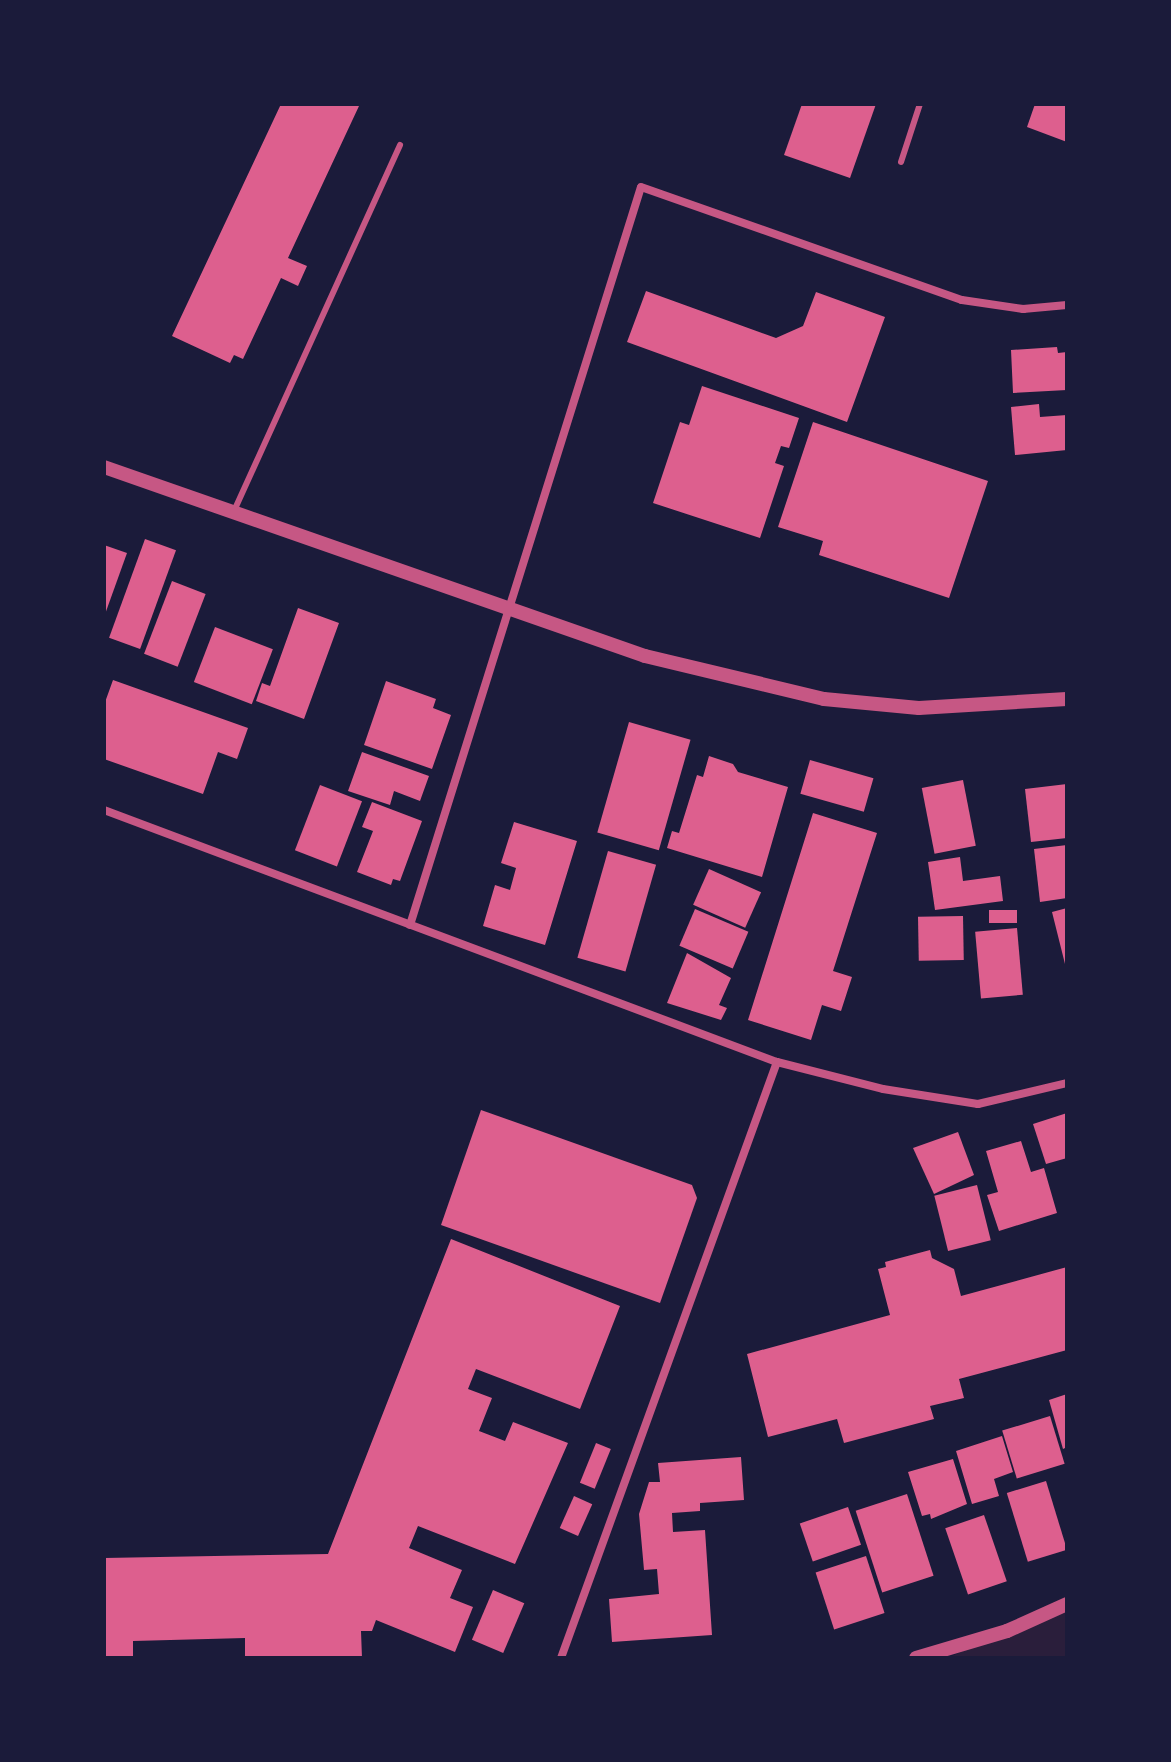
<!DOCTYPE html>
<html>
<head>
<meta charset="utf-8">
<style>
	body { margin:0 }
	#map { position:relative; width:1171px; height:1762px; overflow:hidden; background:#1b1b3a; font-family:Quicksand,sans-serif }
	div>[style] { position:absolute }
	.green>* { inset:0; background:#2a1e3b }
	.building>* { inset:0; background:#dd5f8e; transform-origin:0 0 }
	.service>* { height:6px; margin:-3px; padding:0 3px; transform-origin:3px; border-radius:3px; background:#c65784 }
	.minor>* { height:8px; margin:-4px; padding:0 4px; transform-origin:4px; border-radius:4px; background:#c65784 }
	.tertiary>* { height:14px; margin:-7px; padding:0 7px; transform-origin:7px; border-radius:7px; background:#c65784 }
	span { translate:-50% -50%; white-space:nowrap; text-align:center; line-height:1.15; -webkit-text-stroke:8px #1b1b3a; paint-order:stroke }
	.frame { position:absolute; inset:0; border:106px solid #1b1b3a; pointer-events:none }
</style>
</head>
<body>
<div id="map">
	<div class="green">
		<div style="clip-path:polygon(1067px 1601px,1067px 1658px,948px 1658px)"></div>
	</div>
	<div class="building">
		<div style="clip-path:polygon(281px 104px,359px 106px,288px 258px,307px 266px,298px 286px,281px 278px,243px 359px,234px 355px,230px 363px,172px 336px)"></div>
		<div style="clip-path:polygon(802px 104px,876px 104px,850px 178px,784px 155px)"></div>
		<div style="clip-path:polygon(1035px 104px,1067px 104px,1067px 142px,1027px 127px)"></div>
		<div style="clip-path:polygon(646px 291px,776px 338px,803px 326px,816px 292px,885px 317px,847px 422px,627px 342px)"></div>
		<div style="clip-path:polygon(1057px 347px,1058px 353px,1067px 352px,1067px 390px,1013px 393px,1011px 350px)"></div>
		<div style="clip-path:polygon(702px 386px,799px 418px,789px 448px,781px 446px,775px 463px,784px 466px,760px 538px,653px 503px,680px 422px,689px 425px)"></div>
		<div style="clip-path:polygon(1039px 404px,1040px 417px,1067px 415px,1067px 450px,1015px 455px,1011px 407px)"></div>
		<div style="clip-path:polygon(813px 422px,988px 481px,949px 598px,819px 555px,823px 541px,778px 527px)"></div>
		<div style="left:145px;top:539px;width:33px;height:105px;rotate:20deg"></div>
		<div style="clip-path:polygon(104px 545px,127px 553px,104px 617px)"></div>
		<div style="left:172px;top:581px;width:36px;height:78px;rotate:21deg"></div>
		<div style="clip-path:polygon(298px 608px,339px 623px,304px 719px,256px 701px,262px 683px,270px 686px)"></div>
		<div style="left:215px;top:627px;width:62px;height:59px;rotate:21deg"></div>
		<div style="clip-path:polygon(113px 680px,248px 728px,237px 759px,218px 752px,203px 794px,104px 759px,104px 705px)"></div>
		<div style="clip-path:polygon(386px 681px,436px 699px,433px 708px,451px 715px,432px 769px,364px 745px)"></div>
		<div style="left:629px;top:722px;width:64px;height:115px;rotate:16deg"></div>
		<div style="clip-path:polygon(362px 752px,429px 776px,420px 801px,394px 791px,390px 805px,348px 791px)"></div>
		<div style="clip-path:polygon(709px 756px,733px 764px,738px 772px,788px 787px,762px 877px,667px 848px,672px 831px,679px 833px,697px 775px,703px 777px)"></div>
		<div style="left:810px;top:760px;width:66px;height:35px;rotate:16deg"></div>
		<div style="left:963px;top:780px;width:67px;height:42px;rotate:79deg"></div>
		<div style="clip-path:polygon(1067px 784px,1067px 838px,1031px 842px,1025px 789px)"></div>
		<div style="left:320px;top:785px;width:45px;height:70px;rotate:21deg"></div>
		<div style="clip-path:polygon(372px 802px,422px 821px,400px 881px,393px 879px,391px 885px,357px 872px,373px 831px,362px 827px)"></div>
		<div style="clip-path:polygon(813px 813px,877px 833px,833px 971px,852px 977px,841px 1011px,822px 1005px,811px 1040px,748px 1020px)"></div>
		<div style="clip-path:polygon(514px 822px,577px 841px,545px 945px,483px 926px,495px 885px,510px 890px,516px 868px,501px 863px)"></div>
		<div style="clip-path:polygon(1067px 845px,1067px 898px,1040px 902px,1034px 849px)"></div>
		<div style="left:608px;top:851px;width:50px;height:111px;rotate:16deg"></div>
		<div style="clip-path:polygon(960px 857px,963px 881px,1000px 876px,1003px 901px,935px 910px,928px 862px)"></div>
		<div style="left:709px;top:869px;width:57px;height:39px;rotate:24deg"></div>
		<div style="clip-path:polygon(1067px 908px,1067px 967px,1066px 968px,1052px 912px)"></div>
		<div style="left:695px;top:909px;width:58px;height:40px;rotate:23deg"></div>
		<div style="left:1017px;top:910px;width:13px;height:28px;rotate:90deg"></div>
		<div style="left:963px;top:916px;width:44px;height:45px;rotate:89deg"></div>
		<div style="left:1017px;top:928px;width:67px;height:42px;rotate:85deg"></div>
		<div style="clip-path:polygon(687px 953px,731px 978px,719px 1005px,727px 1008px,721px 1020px,667px 1003px)"></div>
		<div style="clip-path:polygon(481px 1110px,692px 1185px,697px 1198px,660px 1303px,441px 1225px)"></div>
		<div style="clip-path:polygon(1067px 1113px,1067px 1158px,1046px 1164px,1033px 1124px)"></div>
		<div style="clip-path:polygon(958px 1132px,974px 1175px,934px 1194px,913px 1148px)"></div>
		<div style="clip-path:polygon(1021px 1141px,1031px 1172px,1044px 1168px,1057px 1213px,999px 1231px,987px 1195px,998px 1192px,986px 1151px)"></div>
		<div style="left:977px;top:1185px;width:57px;height:44px;rotate:76deg"></div>
		<div style="clip-path:polygon(451px 1239px,620px 1306px,580px 1409px,476px 1369px,468px 1389px,492px 1398px,479px 1431px,505px 1441px,513px 1422px,568px 1443px,515px 1564px,418px 1526px,409px 1548px,462px 1570px,450px 1598px,473px 1607px,455px 1652px,376px 1620px,372px 1631px,361px 1631px,362px 1658px,245px 1658px,245px 1638px,133px 1641px,133px 1658px,104px 1658px,104px 1558px,328px 1554px)"></div>
		<div style="clip-path:polygon(930px 1250px,932px 1258px,954px 1269px,961px 1296px,1067px 1267px,1067px 1350px,959px 1379px,964px 1398px,930px 1406px,934px 1419px,844px 1443px,837px 1419px,768px 1437px,747px 1354px,890px 1315px,878px 1269px,886px 1267px,885px 1262px)"></div>
		<div style="clip-path:polygon(1067px 1394px,1067px 1447px,1063px 1449px,1049px 1400px)"></div>
		<div style="left:1050px;top:1416px;width:50px;height:50px;rotate:73deg"></div>
		<div style="clip-path:polygon(1002px 1436px,1013px 1472px,994px 1479px,999px 1496px,972px 1504px,956px 1451px)"></div>
		<div style="left:596px;top:1443px;width:16px;height:43px;rotate:22deg"></div>
		<div style="clip-path:polygon(741px 1457px,744px 1500px,700px 1503px,700px 1511px,672px 1513px,673px 1532px,705px 1530px,712px 1635px,612px 1642px,609px 1599px,659px 1594px,657px 1569px,644px 1570px,639px 1514px,649px 1482px,660px 1482px,658px 1463px)"></div>
		<div style="clip-path:polygon(953px 1459px,967px 1504px,931px 1519px,930px 1514px,922px 1516px,908px 1472px)"></div>
		<div style="left:1046px;top:1481px;width:72px;height:41px;rotate:73deg"></div>
		<div style="left:907px;top:1494px;width:86px;height:54px;rotate:72deg"></div>
		<div style="left:574px;top:1496px;width:20px;height:35px;rotate:24deg"></div>
		<div style="left:848px;top:1507px;width:40px;height:51px;rotate:71deg"></div>
		<div style="left:984px;top:1515px;width:70px;height:41px;rotate:71deg"></div>
		<div style="left:866px;top:1556px;width:60px;height:53px;rotate:72deg"></div>
		<div style="left:493px;top:1590px;width:34px;height:54px;rotate:23deg"></div>
	</div>
	<div class="service">
		<div style="left:901px;top:162px;width:61px;rotate:-71.9deg"></div>
		<div style="left:234px;top:511px;width:402px;rotate:-65.6deg"></div>
	</div>
	<div class="minor">
		<div style="left:104px;top:810px;width:719px;rotate:20.53deg"></div>
		<div style="left:777px;top:1062px;width:109px;rotate:14.3deg"></div>
		<div style="left:883px;top:1089px;width:96px;rotate:9deg"></div>
		<div style="left:978px;top:1104px;width:91px;rotate:-13.3deg"></div>
		<div style="left:410px;top:925px;width:773px;rotate:-72.62deg"></div>
		<div style="left:641px;top:187px;width:340px;rotate:19.4deg"></div>
		<div style="left:962px;top:300px;width:62px;rotate:8.4deg"></div>
		<div style="left:1023px;top:309px;width:44px;rotate:-5.2deg"></div>
		<div style="left:561px;top:1658px;width:634px;rotate:-70.08deg"></div>
	</div>
	<div class="tertiary">
		<div style="left:104px;top:467px;width:573px;rotate:19.26deg"></div>
		<div style="left:645px;top:656px;width:184px;rotate:13.5deg"></div>
		<div style="left:824px;top:699px;width:95px;rotate:5.4deg"></div>
		<div style="left:919px;top:708px;width:148px;rotate:-3.5deg"></div>
		<div style="left:916px;top:1658px;width:95px;rotate:-16.5deg"></div>
		<div style="left:1007px;top:1631px;width:66px;rotate:-24.2deg"></div>
	</div>
	<div class="frame"></div>
</div>
</body>
</html>
